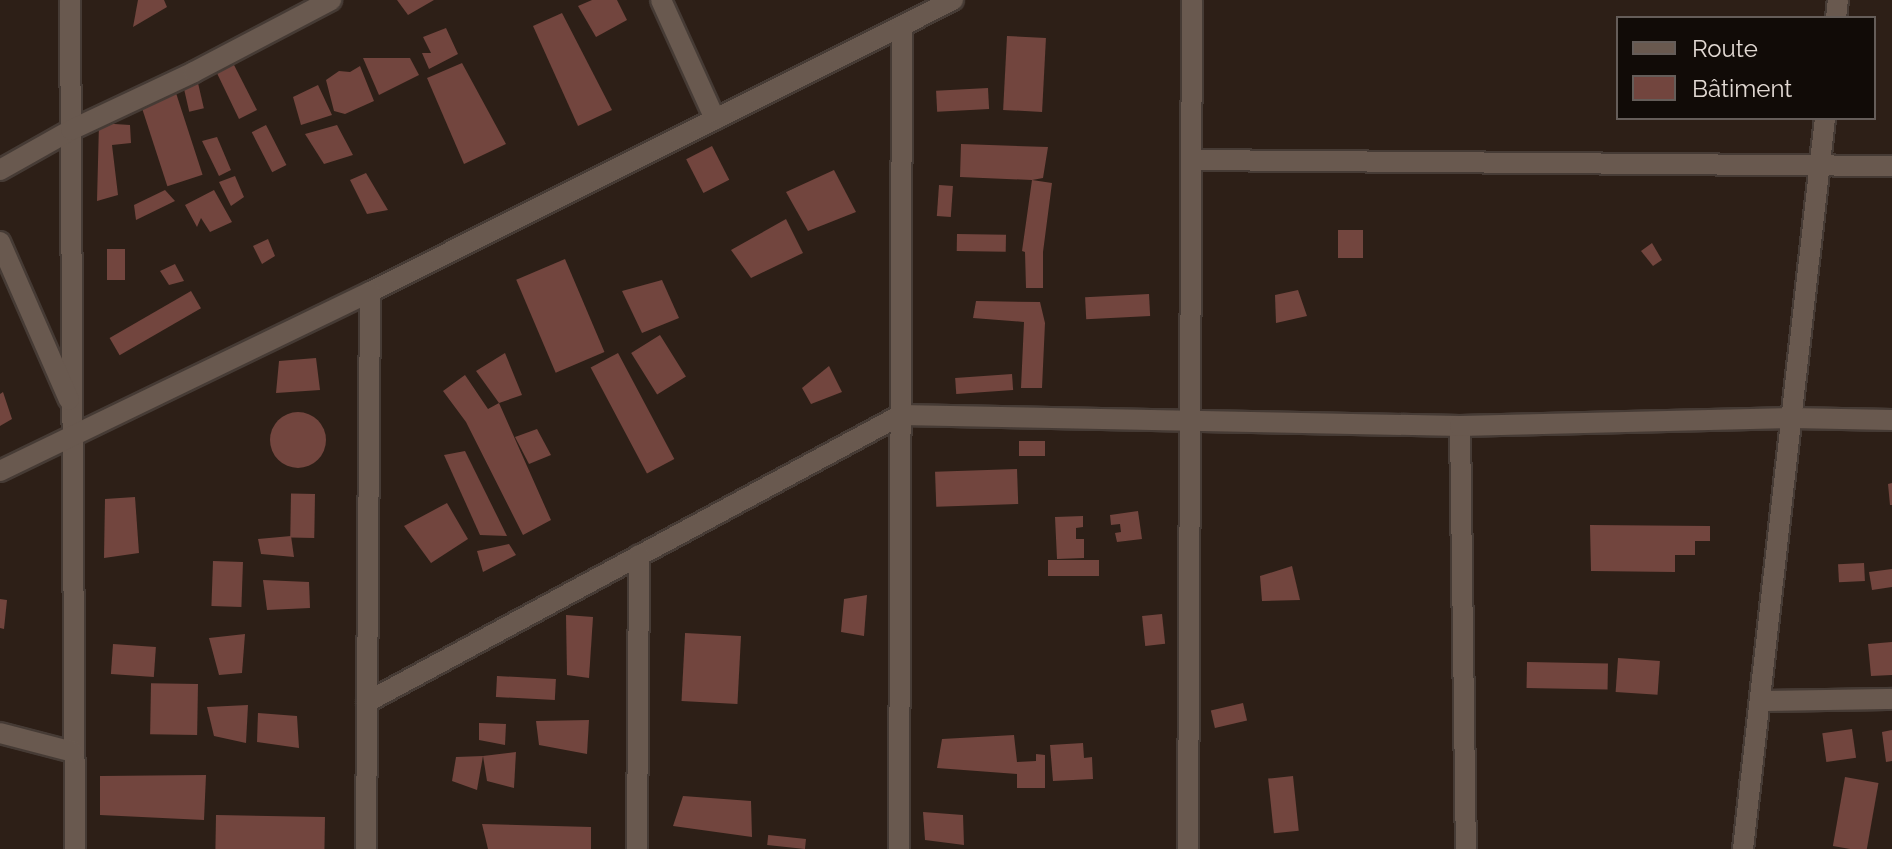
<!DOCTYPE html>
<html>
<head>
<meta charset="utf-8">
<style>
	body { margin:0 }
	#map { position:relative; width:1892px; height:849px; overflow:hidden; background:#2d1f17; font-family:Raleway,sans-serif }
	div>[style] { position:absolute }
	.building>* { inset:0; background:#72453e; transform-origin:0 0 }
	.round { border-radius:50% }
	.roads { filter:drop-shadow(2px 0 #463b35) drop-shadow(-2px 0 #463b35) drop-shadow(0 2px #463b35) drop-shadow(0 -2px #463b35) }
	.minor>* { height:20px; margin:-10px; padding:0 10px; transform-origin:10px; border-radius:10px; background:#69594f }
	span { translate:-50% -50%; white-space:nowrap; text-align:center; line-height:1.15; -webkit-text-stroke:7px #110b07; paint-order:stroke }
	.legend { position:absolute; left:1616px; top:16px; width:260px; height:104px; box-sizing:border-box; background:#110b07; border:2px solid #655d59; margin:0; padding:10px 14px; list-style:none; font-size:24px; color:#e2d9d3 }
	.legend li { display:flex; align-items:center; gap:16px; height:40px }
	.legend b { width:40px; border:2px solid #655d59 }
</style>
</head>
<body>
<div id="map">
	<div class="building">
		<div style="clip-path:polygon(138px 0,164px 0,167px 7px,133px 27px)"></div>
		<div style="clip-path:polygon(397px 0,434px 0,408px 15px)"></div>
		<div style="clip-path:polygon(592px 0,617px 0,627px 20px,596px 37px,578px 6px)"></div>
		<div style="clip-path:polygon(562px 13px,612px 110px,578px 126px,533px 26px)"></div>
		<div style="clip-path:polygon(446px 28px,458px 54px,429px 69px,422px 53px,431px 53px,423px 37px)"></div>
		<div style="left:1007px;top:36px;width:39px;height:74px;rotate:3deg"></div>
		<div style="clip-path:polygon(363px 58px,410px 58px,419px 75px,379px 95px)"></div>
		<div style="clip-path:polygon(233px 63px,257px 110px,239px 119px,214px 67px)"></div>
		<div style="clip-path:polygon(462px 63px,506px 144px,464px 164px,427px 78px)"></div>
		<div style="clip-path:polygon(360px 66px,374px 101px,345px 114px,334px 111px,326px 80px,339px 71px,350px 72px)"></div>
		<div style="left:198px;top:83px;width:26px;height:15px;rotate:77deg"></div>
		<div style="clip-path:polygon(318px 85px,332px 115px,301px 125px,293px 97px)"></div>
		<div style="left:988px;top:88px;width:21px;height:52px;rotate:87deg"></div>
		<div style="left:176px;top:93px;width:86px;height:37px;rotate:72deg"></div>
		<div style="clip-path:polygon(99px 123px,130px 125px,131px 143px,112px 145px,118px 195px,97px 201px)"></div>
		<div style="left:266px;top:125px;width:45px;height:16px;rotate:63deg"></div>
		<div style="clip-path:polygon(337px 125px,353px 155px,324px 164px,305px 134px)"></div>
		<div style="clip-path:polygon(217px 137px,231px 170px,219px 176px,202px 141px)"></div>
		<div style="clip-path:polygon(961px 144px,1048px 147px,1043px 178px,1032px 180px,1052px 183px,1043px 252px,1043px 288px,1026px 288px,1025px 252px,1022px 251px,1032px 180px,960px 177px)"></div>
		<div style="left:712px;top:146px;width:38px;height:29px;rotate:63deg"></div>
		<div style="clip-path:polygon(834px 170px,856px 212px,808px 231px,786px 192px)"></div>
		<div style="clip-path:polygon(366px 173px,388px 210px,367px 214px,350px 180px)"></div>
		<div style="clip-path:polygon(235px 176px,244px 197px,231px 206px,219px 182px)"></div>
		<div style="left:939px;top:185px;width:14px;height:31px;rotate:4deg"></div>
		<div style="clip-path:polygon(165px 190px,175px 201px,136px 220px,134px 205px)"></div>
		<div style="clip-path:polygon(214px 190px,232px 222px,210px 232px,201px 218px,197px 227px,185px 205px)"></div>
		<div style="clip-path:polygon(786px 219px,803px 253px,751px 278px,731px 250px)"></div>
		<div style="left:1338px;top:230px;width:25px;height:28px"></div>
		<div style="left:957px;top:234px;width:49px;height:17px;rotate:1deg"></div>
		<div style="clip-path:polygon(268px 239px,275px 256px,262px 264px,253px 246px)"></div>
		<div style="clip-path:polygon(1652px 243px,1662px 260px,1653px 266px,1641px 251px)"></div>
		<div style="left:107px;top:249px;width:18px;height:31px"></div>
		<div style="left:565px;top:259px;width:101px;height:53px;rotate:67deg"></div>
		<div style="clip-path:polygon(175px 264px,184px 281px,169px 285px,160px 271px)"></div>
		<div style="clip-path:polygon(662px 280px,679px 318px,642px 333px,622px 291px)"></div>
		<div style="clip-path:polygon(1298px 290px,1307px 316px,1276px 323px,1275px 295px)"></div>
		<div style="left:191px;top:291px;width:20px;height:94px;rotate:60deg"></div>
		<div style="left:1149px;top:294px;width:22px;height:64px;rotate:87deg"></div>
		<div style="clip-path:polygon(976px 301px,1040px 302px,1045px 323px,1042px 388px,1021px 388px,1024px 322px,973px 318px)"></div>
		<div style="left:660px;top:335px;width:49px;height:34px;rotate:58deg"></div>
		<div style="clip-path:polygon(505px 353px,522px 395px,499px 403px,476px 371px)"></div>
		<div style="left:618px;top:353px;width:120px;height:31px;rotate:62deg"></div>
		<div style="clip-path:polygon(316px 358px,320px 390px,276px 393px,279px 361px)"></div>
		<div style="clip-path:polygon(829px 366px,842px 392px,811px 404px,802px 388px)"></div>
		<div style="left:1012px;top:374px;width:16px;height:57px;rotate:86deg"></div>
		<div style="clip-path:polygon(465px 375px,488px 409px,499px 403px,551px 520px,523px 535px,466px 422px,443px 391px)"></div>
		<div style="clip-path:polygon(3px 392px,12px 419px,0 426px,0 394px)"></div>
		<div class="round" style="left:270px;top:412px;width:56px;height:56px"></div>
		<div style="clip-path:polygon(537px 429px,551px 455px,529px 464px,515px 437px)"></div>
		<div style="left:1019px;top:441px;width:26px;height:15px"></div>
		<div style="clip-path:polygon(465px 451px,507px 536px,480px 535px,444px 455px)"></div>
		<div style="left:1017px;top:469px;width:35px;height:82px;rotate:88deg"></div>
		<div style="clip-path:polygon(1892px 483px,1892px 505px,1890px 505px,1888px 484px)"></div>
		<div style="left:315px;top:494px;width:44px;height:24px;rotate:91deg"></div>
		<div style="clip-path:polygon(135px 497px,139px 553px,104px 558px,105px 499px)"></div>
		<div style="clip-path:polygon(447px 503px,468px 539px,431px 563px,404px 526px)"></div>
		<div style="clip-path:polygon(1138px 511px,1142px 539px,1117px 542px,1115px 533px,1121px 532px,1120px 524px,1111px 525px,1110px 515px)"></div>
		<div style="clip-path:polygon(1083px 516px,1083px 527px,1076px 528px,1076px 539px,1084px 539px,1084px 558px,1057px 559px,1055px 517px)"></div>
		<div style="clip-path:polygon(1590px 525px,1710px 526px,1710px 541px,1695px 541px,1695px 555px,1675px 555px,1675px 572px,1591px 571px)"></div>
		<div style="clip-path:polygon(291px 536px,294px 557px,261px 554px,258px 539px)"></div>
		<div style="clip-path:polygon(509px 544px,516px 555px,483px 572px,477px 551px)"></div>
		<div style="left:1099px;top:560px;width:16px;height:51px;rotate:90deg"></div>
		<div style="left:213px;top:561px;width:30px;height:45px;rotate:2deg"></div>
		<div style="left:1864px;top:563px;width:18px;height:26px;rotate:87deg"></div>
		<div style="clip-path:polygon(1292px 566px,1300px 600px,1262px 601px,1260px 576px)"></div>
		<div style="clip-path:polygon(1892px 569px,1892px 587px,1872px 590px,1869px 572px)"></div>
		<div style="clip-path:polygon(263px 580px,309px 582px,310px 608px,267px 610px)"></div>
		<div style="clip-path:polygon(867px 595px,864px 636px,841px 632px,844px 599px)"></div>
		<div style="clip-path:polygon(0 599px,7px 600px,4px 629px,0 628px)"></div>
		<div style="left:1162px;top:614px;width:30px;height:20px;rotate:84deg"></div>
		<div style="clip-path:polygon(566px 615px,593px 617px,589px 678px,567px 675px)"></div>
		<div style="clip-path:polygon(245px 634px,242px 673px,219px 675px,209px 638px)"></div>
		<div style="left:741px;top:636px;width:68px;height:56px;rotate:93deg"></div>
		<div style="clip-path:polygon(1892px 642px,1892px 675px,1871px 676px,1868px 644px)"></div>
		<div style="left:113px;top:644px;width:43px;height:30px;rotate:4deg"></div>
		<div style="left:1618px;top:658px;width:42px;height:34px;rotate:4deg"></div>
		<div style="left:1527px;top:662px;width:81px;height:26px;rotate:1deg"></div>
		<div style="left:497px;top:676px;width:59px;height:21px;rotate:3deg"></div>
		<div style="left:198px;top:684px;width:51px;height:47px;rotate:91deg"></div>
		<div style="left:1243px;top:703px;width:18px;height:33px;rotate:77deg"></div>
		<div style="clip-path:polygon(248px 705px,246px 743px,214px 736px,207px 707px)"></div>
		<div style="clip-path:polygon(258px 713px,297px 716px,299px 748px,257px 742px)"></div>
		<div style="clip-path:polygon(589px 720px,587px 754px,539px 745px,536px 721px)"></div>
		<div style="clip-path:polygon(479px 723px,506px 724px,505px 745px,479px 740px)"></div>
		<div style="left:1852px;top:729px;width:29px;height:30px;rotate:82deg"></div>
		<div style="clip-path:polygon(1892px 730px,1892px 761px,1886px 762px,1882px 732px)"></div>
		<div style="clip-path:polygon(1014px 735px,1017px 762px,1036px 761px,1036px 754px,1045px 755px,1045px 788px,1017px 788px,1017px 774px,937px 768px,942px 739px)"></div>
		<div style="clip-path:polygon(1083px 743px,1084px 758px,1092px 757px,1093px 779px,1053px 781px,1050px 745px)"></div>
		<div style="clip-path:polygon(516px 752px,514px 788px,487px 781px,483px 756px)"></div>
		<div style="clip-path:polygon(483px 756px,477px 790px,452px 781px,456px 757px)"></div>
		<div style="clip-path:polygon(206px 775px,204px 820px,100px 815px,100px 776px)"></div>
		<div style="left:1293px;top:776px;width:55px;height:25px;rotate:84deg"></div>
		<div style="left:1845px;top:777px;width:34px;height:70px;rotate:10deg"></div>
		<div style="clip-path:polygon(683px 796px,751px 801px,752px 837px,673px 826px)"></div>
		<div style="clip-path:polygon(923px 812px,963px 815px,964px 845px,925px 840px)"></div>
		<div style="left:216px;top:815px;width:109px;height:34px;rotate:1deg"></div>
		<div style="clip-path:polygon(482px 824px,591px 827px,591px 849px,488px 849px)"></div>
		<div style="left:806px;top:839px;width:10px;height:38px;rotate:96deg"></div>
	</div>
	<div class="roads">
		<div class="minor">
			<div style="left:70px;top:0;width:849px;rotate:89.66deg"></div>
			<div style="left:661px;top:0;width:131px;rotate:65.6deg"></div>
			<div style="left:1836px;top:18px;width:18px;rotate:-84deg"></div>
			<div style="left:1191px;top:160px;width:701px;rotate:0.49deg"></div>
			<div style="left:0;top:170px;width:81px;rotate:-29.4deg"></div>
			<div style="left:71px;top:130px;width:136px;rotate:-25.2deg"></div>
			<div style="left:194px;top:72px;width:155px;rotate:-27.7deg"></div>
			<div style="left:0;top:242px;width:172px;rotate:66.4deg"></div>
			<div style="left:1460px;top:426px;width:423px;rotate:89.2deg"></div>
			<div style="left:0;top:471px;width:411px;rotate:-25.8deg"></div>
			<div style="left:370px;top:292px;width:652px;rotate:-26.6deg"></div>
			<div style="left:1760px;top:701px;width:132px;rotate:-0.9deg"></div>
			<div style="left:367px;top:702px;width:606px;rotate:-28.26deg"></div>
			<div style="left:901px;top:415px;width:559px;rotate:1.13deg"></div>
			<div style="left:1460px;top:426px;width:332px;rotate:-1.4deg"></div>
			<div style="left:1792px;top:418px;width:100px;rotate:1.1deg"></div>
			<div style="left:0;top:733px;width:75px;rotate:14.6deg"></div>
			<div style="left:366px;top:849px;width:557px;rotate:-89.59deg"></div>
			<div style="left:637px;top:849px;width:294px;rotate:-89.6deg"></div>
			<div style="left:899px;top:849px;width:823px;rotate:-89.79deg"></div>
			<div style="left:1188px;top:849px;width:849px;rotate:-89.73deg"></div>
			<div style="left:1743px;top:849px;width:736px;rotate:-83.6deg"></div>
		</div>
	</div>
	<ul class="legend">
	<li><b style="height:10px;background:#69594f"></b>Route</li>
	<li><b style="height:22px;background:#72453e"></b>Bâtiment</li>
	</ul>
</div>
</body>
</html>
